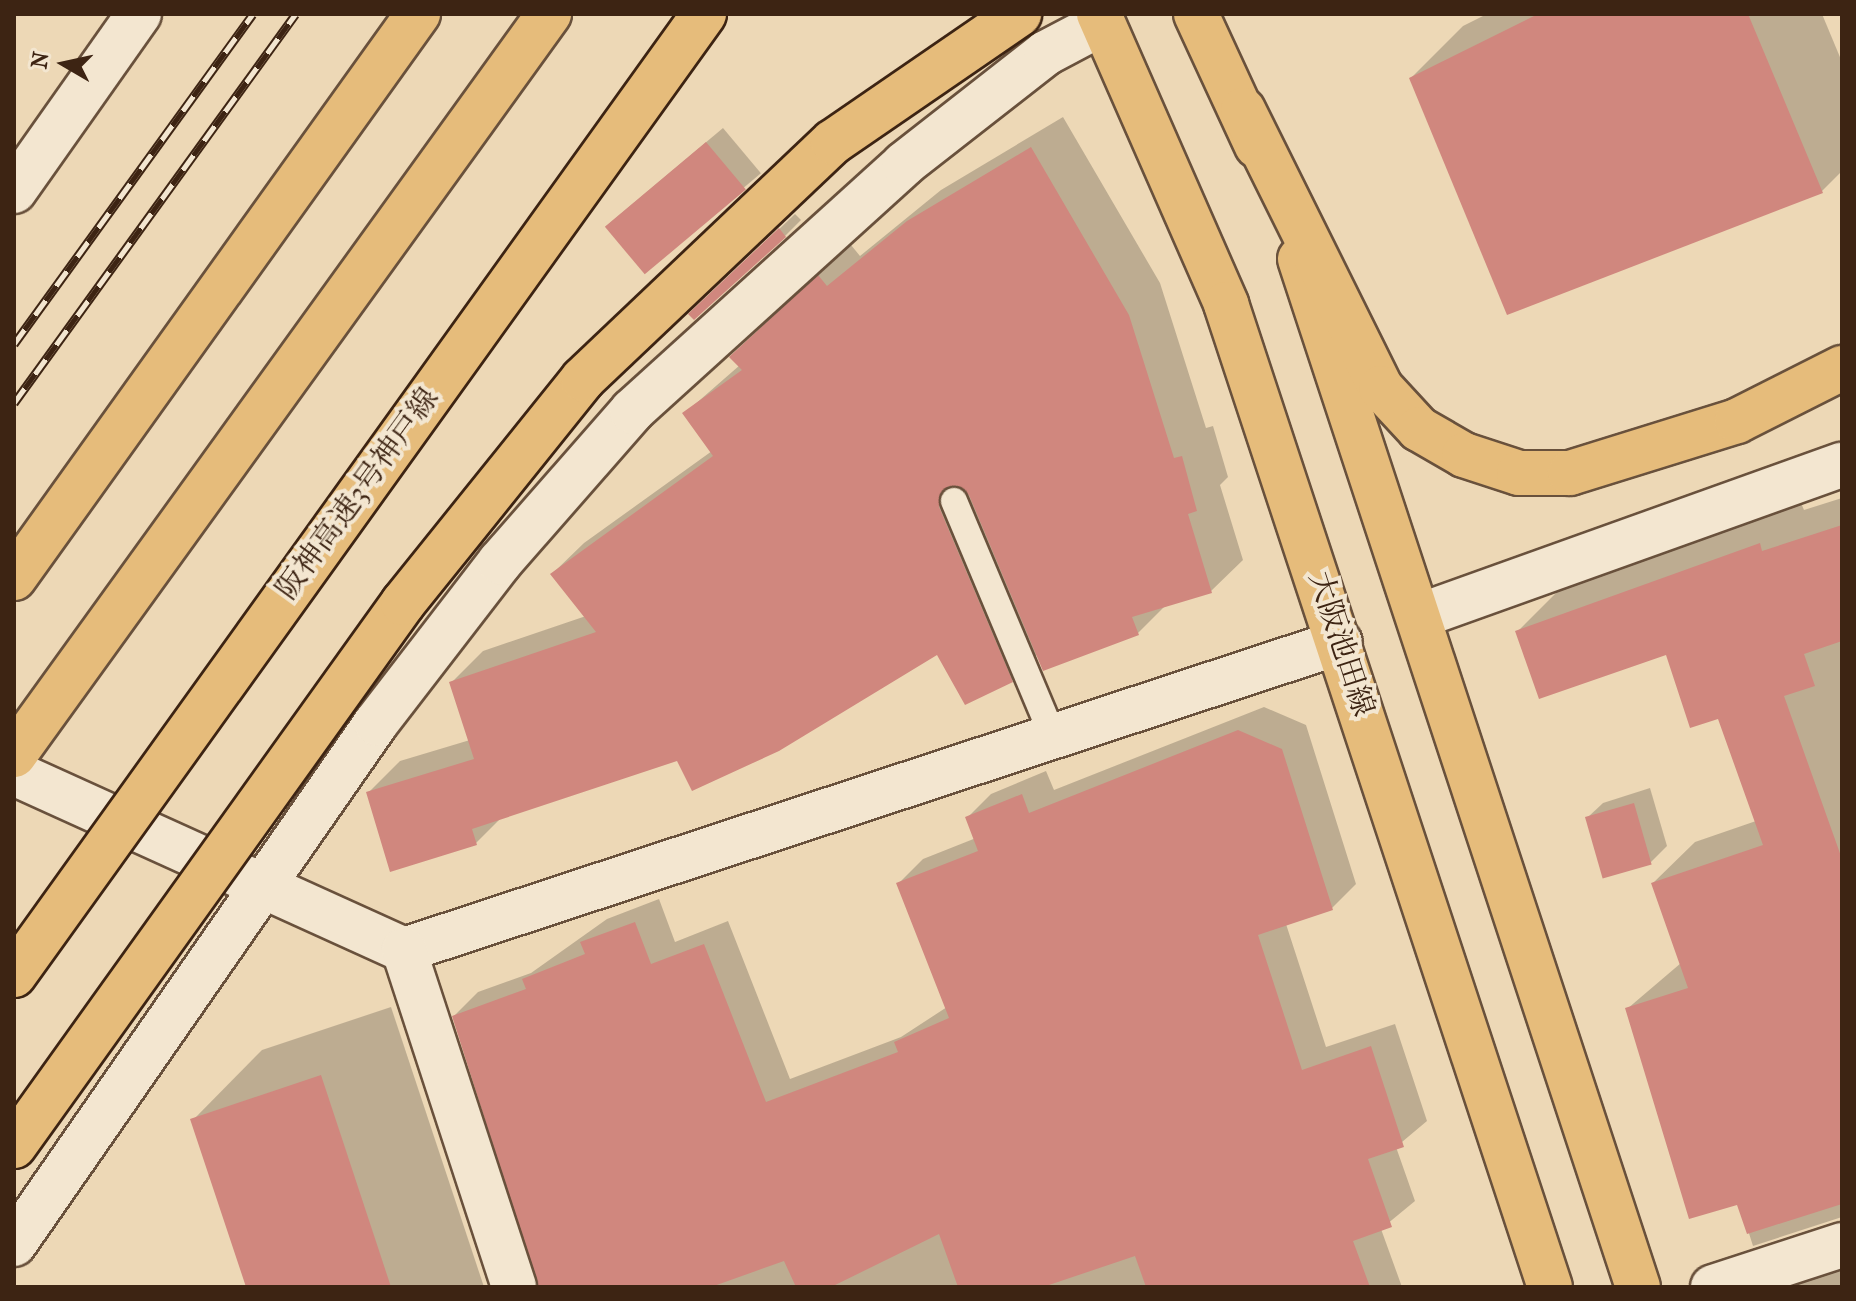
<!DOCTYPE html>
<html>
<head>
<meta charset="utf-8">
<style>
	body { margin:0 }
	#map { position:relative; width:1856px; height:1301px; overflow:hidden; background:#edd8b6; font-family:"IM FELL French Canon","Noto Serif JP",serif }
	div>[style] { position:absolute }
	.shadow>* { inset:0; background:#0003; transform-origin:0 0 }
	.building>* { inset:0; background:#d0877e; transform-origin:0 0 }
	.roads { filter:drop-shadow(2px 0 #69513c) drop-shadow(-2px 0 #69513c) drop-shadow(0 2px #69513c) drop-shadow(0 -2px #69513c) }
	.service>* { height:26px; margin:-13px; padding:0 13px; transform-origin:13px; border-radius:13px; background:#f3e6d0 }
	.minor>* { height:44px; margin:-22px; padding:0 22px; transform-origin:22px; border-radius:22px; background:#f3e6d0 }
	.primary>* { height:44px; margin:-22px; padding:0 22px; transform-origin:22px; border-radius:22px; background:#e6bc7b }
	.motorway>* { height:44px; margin:-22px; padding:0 22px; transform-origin:22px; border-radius:22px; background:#e6bc7b }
	.rail>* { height:9px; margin-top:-4.5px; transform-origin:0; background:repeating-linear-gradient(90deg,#f3e6d0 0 18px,#3d2413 0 36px); box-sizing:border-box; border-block:2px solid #3d2413 }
	.bridges { filter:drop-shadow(2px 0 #3d2413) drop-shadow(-2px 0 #3d2413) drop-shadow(0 2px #3d2413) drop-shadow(0 -2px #3d2413) }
	.motorway-bridge>* { height:44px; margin:-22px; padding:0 22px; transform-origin:22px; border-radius:22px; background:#e6bc7b }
	span { translate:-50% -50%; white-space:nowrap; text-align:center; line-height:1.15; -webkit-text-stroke:8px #f3e6d0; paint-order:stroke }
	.street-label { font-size:30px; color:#3d2413 }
	.frame { position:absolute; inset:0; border:16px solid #3d2413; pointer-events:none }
	.north { position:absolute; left:24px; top:24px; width:80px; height:80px; -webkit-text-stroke:6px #f3e6d0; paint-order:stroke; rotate:279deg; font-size:22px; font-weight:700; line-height:32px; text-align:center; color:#3d2413 }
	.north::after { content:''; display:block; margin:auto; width:28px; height:36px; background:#3d2413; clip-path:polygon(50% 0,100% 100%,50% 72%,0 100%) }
</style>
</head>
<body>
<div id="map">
	<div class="shadow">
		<div style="clip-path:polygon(1487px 14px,1822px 14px,1842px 62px,1842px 171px,1822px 191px,1411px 78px,1463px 26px)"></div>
		<div style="clip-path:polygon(1063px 117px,1160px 283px,1206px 428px,1213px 426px,1228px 477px,1220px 485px,1243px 560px,1211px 591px,1166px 605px,1138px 633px,1038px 654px,1011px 680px,937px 652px,678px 758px,502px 817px,476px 843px,368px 793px,400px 761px,470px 740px,451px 683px,483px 651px,586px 616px,552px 574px,584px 543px,712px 451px,685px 413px,740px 365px,732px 357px,763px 325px,851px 245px,860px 256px,941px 190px)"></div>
		<div style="left:723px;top:128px;width:59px;height:152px;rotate:50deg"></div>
		<div style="clip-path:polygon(795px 214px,801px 220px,785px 236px,707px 298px)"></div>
		<div style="clip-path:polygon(1842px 498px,1842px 1217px,1753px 1246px,1739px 1202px,1627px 1009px,1681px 963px,1653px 883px,1695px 842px,1756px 821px,1719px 716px,1667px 652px,1517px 632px,1559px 590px,1801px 503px,1804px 510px)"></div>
		<div style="clip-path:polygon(1264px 707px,1306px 725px,1356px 884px,1332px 908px,1286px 924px,1326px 1047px,1395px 1024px,1427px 1121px,1396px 1147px,1415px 1201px,1381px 1229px,1402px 1287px,543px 1287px,454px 1016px,478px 992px,531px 973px,607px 919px,659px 899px,675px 942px,728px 921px,790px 1079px,901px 1037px,947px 1007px,899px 883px,923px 859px,976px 838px,967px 818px,991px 794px,1046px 771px,1054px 790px)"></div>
		<div style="clip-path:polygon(1650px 788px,1667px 846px,1651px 862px,1587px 818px,1603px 803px)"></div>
		<div style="clip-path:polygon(391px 1007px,484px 1287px,248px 1287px,193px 1120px,262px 1050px)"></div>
		<div style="clip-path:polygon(1842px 1268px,1842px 1287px,1790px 1287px,1792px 1285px)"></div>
	</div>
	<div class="building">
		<div style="clip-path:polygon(1538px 14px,1748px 14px,1823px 193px,1507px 315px,1409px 78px)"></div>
		<div style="left:706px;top:142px;width:62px;height:132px;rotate:50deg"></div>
		<div style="clip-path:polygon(1031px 147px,1129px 315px,1174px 458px,1182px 456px,1197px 511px,1188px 514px,1212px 593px,1132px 617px,1139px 635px,1043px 671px,969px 495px,949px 486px,939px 507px,1013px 682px,965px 705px,937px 655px,779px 751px,692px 791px,677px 761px,472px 829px,477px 845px,390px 872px,366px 792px,474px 759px,449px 682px,596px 632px,550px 574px,713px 456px,682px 413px,742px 370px,729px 357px,818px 275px,827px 286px,907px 221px)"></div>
		<div style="clip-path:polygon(779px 228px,786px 237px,694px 320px,688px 314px)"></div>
		<div style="clip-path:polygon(1842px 525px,1842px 641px,1804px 654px,1815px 686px,1784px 696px,1842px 859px,1842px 1204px,1747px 1234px,1737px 1205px,1689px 1219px,1625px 1008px,1688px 988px,1651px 883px,1763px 845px,1718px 719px,1690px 728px,1666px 655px,1539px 699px,1515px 631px,1760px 543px,1762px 551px)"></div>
		<div style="clip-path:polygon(1238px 730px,1282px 749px,1333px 910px,1258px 935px,1302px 1070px,1371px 1046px,1404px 1147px,1368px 1159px,1392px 1227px,1353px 1241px,1370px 1287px,1146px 1287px,1135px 1256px,1043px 1287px,958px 1287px,939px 1234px,831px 1287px,796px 1287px,784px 1261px,711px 1287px,538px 1287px,452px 1016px,526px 989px,522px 979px,585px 954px,580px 942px,635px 922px,651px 964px,704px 944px,766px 1102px,898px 1052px,894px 1042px,949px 1018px,896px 883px,978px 851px,965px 817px,1022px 794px,1029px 813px)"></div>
		<div style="left:1634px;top:803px;width:64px;height:51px;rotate:74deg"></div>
		<div style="clip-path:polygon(321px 1075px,391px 1287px,246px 1287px,190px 1119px)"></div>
	</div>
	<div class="roads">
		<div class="service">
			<div style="left:954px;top:501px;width:256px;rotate:67.2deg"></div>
		</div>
		<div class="minor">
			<div style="left:14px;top:191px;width:217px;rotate:-54.8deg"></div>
			<div style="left:1422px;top:615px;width:446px;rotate:-19.7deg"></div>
			<div style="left:14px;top:773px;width:428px;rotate:24.4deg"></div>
			<div style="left:404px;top:950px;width:985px;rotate:-18.21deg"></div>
			<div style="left:404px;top:950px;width:354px;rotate:71.9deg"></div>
			<div style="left:14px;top:1244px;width:634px;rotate:-55.21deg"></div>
			<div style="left:376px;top:723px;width:203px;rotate:-52.4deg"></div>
			<div style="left:500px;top:562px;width:201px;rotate:-48.8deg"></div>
			<div style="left:632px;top:411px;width:367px;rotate:-42.2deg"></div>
			<div style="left:904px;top:164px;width:180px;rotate:-38deg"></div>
			<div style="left:1046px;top:53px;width:64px;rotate:-27.8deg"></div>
			<div style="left:1713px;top:1287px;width:136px;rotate:-18deg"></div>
		</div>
		<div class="primary">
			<div style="left:1099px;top:14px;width:317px;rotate:66.3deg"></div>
			<div style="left:1226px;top:304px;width:1035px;rotate:71.76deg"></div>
			<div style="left:1196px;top:14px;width:145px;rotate:65.2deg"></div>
			<div style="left:1300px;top:259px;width:1082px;rotate:71.8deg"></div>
		</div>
		<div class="motorway">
			<div style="left:1243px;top:110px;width:310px;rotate:63.6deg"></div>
			<div style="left:1381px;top:388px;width:56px;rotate:47.2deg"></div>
			<div style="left:1419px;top:429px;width:52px;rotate:30deg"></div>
			<div style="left:1464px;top:455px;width:58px;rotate:18.1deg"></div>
			<div style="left:1519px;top:473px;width:51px"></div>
			<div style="left:1570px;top:473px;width:175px;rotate:-17.3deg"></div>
			<div style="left:1737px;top:421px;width:118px;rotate:-26.8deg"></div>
			<div style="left:14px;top:578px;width:694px;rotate:-54.39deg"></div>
			<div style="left:14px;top:755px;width:914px;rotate:-54.17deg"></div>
		</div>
	</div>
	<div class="rail">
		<div style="left:14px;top:344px;width:407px;rotate:-54.1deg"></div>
		<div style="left:14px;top:403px;width:480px;rotate:-54.1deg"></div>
	</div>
	<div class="bridges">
		<div class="motorway-bridge">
			<div style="left:14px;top:975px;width:1183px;rotate:-54.32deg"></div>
			<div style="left:14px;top:1146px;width:668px;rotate:-54.38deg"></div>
			<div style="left:403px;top:603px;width:287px;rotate:-51.2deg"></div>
			<div style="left:583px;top:379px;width:344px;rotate:-43.5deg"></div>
			<div style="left:833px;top:142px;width:226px;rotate:-34.5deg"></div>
		</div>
	</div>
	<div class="street-label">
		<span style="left:358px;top:494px;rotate:-54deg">阪神高速3号神戸線</span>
		<span style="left:1341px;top:644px;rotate:72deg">大阪池田線</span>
	</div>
	<div class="frame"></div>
	<div class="north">N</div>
</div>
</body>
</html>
